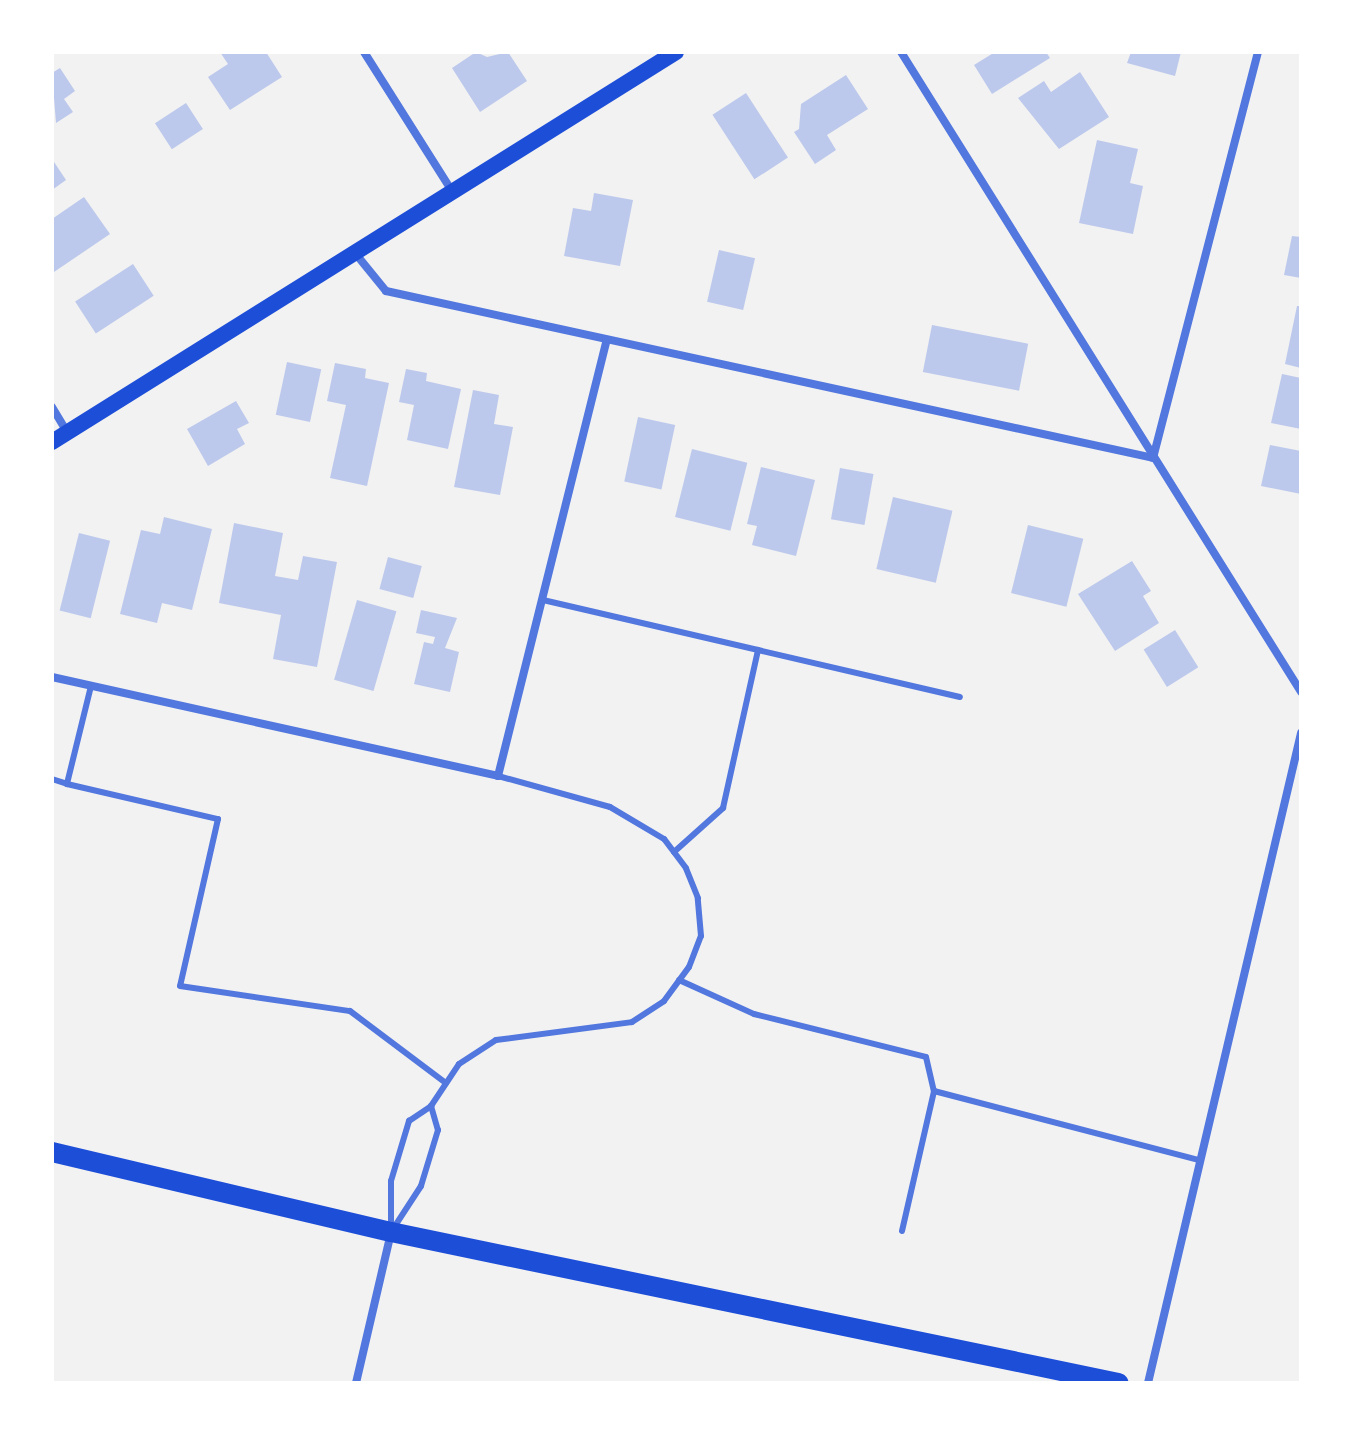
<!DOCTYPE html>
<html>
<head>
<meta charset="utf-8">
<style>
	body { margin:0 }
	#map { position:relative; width:1353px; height:1435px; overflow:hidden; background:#f2f2f2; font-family:"Sofia Sans Condensed",sans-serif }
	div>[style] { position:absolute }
	.building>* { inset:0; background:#bdc9ec; transform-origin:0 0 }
	.service>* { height:6px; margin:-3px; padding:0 3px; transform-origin:3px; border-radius:3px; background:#5277de }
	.minor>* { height:8px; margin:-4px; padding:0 4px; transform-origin:4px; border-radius:4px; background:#5277de }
	.secondary>* { height:16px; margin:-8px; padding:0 8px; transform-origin:8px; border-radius:8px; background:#1d4ed8 }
	.primary>* { height:20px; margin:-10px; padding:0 10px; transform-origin:10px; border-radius:10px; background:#1d4ed8 }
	span { translate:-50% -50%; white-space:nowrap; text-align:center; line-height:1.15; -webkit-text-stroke:6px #fff; paint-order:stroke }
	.frame { position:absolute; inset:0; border:54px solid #fff; pointer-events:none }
</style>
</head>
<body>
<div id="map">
	<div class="building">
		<div style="clip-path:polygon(220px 52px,266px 52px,282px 77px,230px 110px,208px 77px,228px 64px)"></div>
		<div style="clip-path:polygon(476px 52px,487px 57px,508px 52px,527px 81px,480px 112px,452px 68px)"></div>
		<div style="clip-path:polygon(995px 52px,1046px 52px,1050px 58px,992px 94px,974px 65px)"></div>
		<div style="clip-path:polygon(1131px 52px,1181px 52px,1175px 76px,1127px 63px)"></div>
		<div style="clip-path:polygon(60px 68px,75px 91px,64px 99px,73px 112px,56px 123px,52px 73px)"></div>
		<div style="clip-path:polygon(1080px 72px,1109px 117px,1059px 149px,1018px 98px,1044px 81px,1051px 92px)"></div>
		<div style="clip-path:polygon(846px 75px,868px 109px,827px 135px,836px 150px,815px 164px,794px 132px,799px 129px,801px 104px)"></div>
		<div style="left:746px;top:93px;width:77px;height:40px;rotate:57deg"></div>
		<div style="left:186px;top:103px;width:31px;height:37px;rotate:57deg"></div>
		<div style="clip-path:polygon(1097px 140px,1138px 149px,1130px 183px,1143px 186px,1133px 234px,1079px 223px)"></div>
		<div style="clip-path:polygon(52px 159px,66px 180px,52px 190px)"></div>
		<div style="clip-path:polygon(594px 193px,633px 200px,620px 266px,564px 256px,573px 208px,591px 211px)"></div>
		<div style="clip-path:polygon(84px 197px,110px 234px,54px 272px,52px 219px)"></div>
		<div style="clip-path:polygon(1292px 236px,1301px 237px,1301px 278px,1284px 275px)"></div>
		<div style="left:719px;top:250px;width:37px;height:53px;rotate:13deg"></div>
		<div style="left:133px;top:264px;width:38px;height:69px;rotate:57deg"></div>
		<div style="clip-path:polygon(1297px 306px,1301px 306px,1301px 368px,1285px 364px)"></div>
		<div style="left:932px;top:325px;width:98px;height:48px;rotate:11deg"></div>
		<div style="left:287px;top:362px;width:35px;height:54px;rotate:12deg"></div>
		<div style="clip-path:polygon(335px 363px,366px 369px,365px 378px,389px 383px,367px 486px,330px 478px,346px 405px,327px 401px)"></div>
		<div style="clip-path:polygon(406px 369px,427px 373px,426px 381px,461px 389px,448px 449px,407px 440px,414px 405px,399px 402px)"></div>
		<div style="clip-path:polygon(1282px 374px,1301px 378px,1301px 429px,1271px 423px)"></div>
		<div style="clip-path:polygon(473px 390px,499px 395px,494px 424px,513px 427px,500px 495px,454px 487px)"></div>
		<div style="clip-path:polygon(236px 401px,249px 423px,237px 429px,245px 444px,208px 466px,187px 429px)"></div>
		<div style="left:638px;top:417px;width:38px;height:66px;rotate:12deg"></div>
		<div style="clip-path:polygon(1270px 445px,1301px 451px,1301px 494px,1261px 486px)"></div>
		<div style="left:692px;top:449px;width:57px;height:70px;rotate:14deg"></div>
		<div style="clip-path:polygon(761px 467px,815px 480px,796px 556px,752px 545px,757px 526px,747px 524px)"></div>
		<div style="left:840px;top:468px;width:34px;height:52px;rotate:10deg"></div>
		<div style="left:893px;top:497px;width:61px;height:74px;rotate:13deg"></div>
		<div style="clip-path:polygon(164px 517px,212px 529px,192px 610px,162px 603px,157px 623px,120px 614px,141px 530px,160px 534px)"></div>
		<div style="clip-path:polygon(234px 523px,283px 533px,275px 576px,298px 580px,303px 556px,337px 562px,317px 667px,273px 659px,281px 615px,219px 603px)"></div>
		<div style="left:1028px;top:525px;width:57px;height:70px;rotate:14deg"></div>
		<div style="left:79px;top:533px;width:32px;height:80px;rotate:14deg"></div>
		<div style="left:388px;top:557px;width:35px;height:33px;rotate:15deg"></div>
		<div style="clip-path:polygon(1132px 561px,1151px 591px,1143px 596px,1159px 623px,1115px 651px,1078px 594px)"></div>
		<div style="left:357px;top:600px;width:41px;height:83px;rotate:16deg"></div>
		<div style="clip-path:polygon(421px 610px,457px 618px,445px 648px,459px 652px,450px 692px,414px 684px,424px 642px,433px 644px,435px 637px,416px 633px)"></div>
		<div style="left:1175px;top:630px;width:44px;height:37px;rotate:58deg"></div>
	</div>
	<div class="service">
		<div style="left:543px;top:600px;width:428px;rotate:13.1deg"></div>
		<div style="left:91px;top:686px;width:101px;rotate:103.8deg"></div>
		<div style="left:67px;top:784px;width:155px;rotate:13.1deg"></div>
		<div style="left:218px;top:819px;width:171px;rotate:102.8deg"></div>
		<div style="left:180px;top:986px;width:172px;rotate:8.4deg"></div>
		<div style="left:350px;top:1011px;width:120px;rotate:36.9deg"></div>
		<div style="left:52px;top:779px;width:16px;rotate:18deg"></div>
		<div style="left:674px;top:852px;width:66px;rotate:-41.9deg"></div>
		<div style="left:723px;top:808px;width:162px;rotate:-77.5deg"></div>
		<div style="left:679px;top:980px;width:82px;rotate:24.4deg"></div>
		<div style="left:754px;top:1014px;width:177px;rotate:14deg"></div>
		<div style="left:926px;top:1057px;width:35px;rotate:77deg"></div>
		<div style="left:934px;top:1091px;width:274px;rotate:14.6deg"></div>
		<div style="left:431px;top:1106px;width:50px;rotate:-56.3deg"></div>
		<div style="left:459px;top:1064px;width:44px;rotate:-33deg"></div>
		<div style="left:496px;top:1040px;width:137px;rotate:-7.5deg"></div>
		<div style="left:632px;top:1022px;width:38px;rotate:-33deg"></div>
		<div style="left:664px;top:1001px;width:42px;rotate:-53.7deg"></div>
		<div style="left:689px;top:967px;width:33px;rotate:-69deg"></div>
		<div style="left:701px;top:936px;width:38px;rotate:-95deg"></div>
		<div style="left:698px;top:898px;width:32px;rotate:-112deg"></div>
		<div style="left:686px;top:868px;width:36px;rotate:-127deg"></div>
		<div style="left:664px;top:839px;width:63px;rotate:-149.3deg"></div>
		<div style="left:610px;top:807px;width:116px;rotate:-164.5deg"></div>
		<div style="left:431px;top:1106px;width:25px;rotate:74deg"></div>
		<div style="left:438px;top:1130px;width:59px;rotate:106.9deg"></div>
		<div style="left:421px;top:1186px;width:55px;rotate:123.1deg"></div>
		<div style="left:391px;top:1232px;width:51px;rotate:-90deg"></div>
		<div style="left:391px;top:1181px;width:63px;rotate:-73.3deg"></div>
		<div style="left:409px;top:1121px;width:27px;rotate:-34deg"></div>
		<div style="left:902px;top:1231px;width:144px;rotate:-77.1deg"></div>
	</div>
	<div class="minor">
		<div style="left:364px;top:52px;width:165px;rotate:57.7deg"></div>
		<div style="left:901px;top:52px;width:755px;rotate:57.99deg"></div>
		<div style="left:355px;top:253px;width:49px;rotate:50.8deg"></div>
		<div style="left:386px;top:291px;width:785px;rotate:12.28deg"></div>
		<div style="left:1153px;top:458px;width:419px;rotate:-75.5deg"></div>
		<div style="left:52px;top:407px;width:29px;rotate:59deg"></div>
		<div style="left:52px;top:677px;width:457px;rotate:12.5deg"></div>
		<div style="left:498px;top:776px;width:449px;rotate:-76deg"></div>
		<div style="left:356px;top:1383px;width:155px;rotate:-76.9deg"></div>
		<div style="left:1148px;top:1383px;width:668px;rotate:-76.75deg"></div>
	</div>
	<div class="secondary">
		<div style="left:52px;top:442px;width:736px;rotate:-32.01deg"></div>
	</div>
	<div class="primary">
		<div style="left:52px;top:1152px;width:348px;rotate:13.3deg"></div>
		<div style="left:391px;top:1232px;width:743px;rotate:11.72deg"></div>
	</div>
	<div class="frame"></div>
</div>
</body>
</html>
